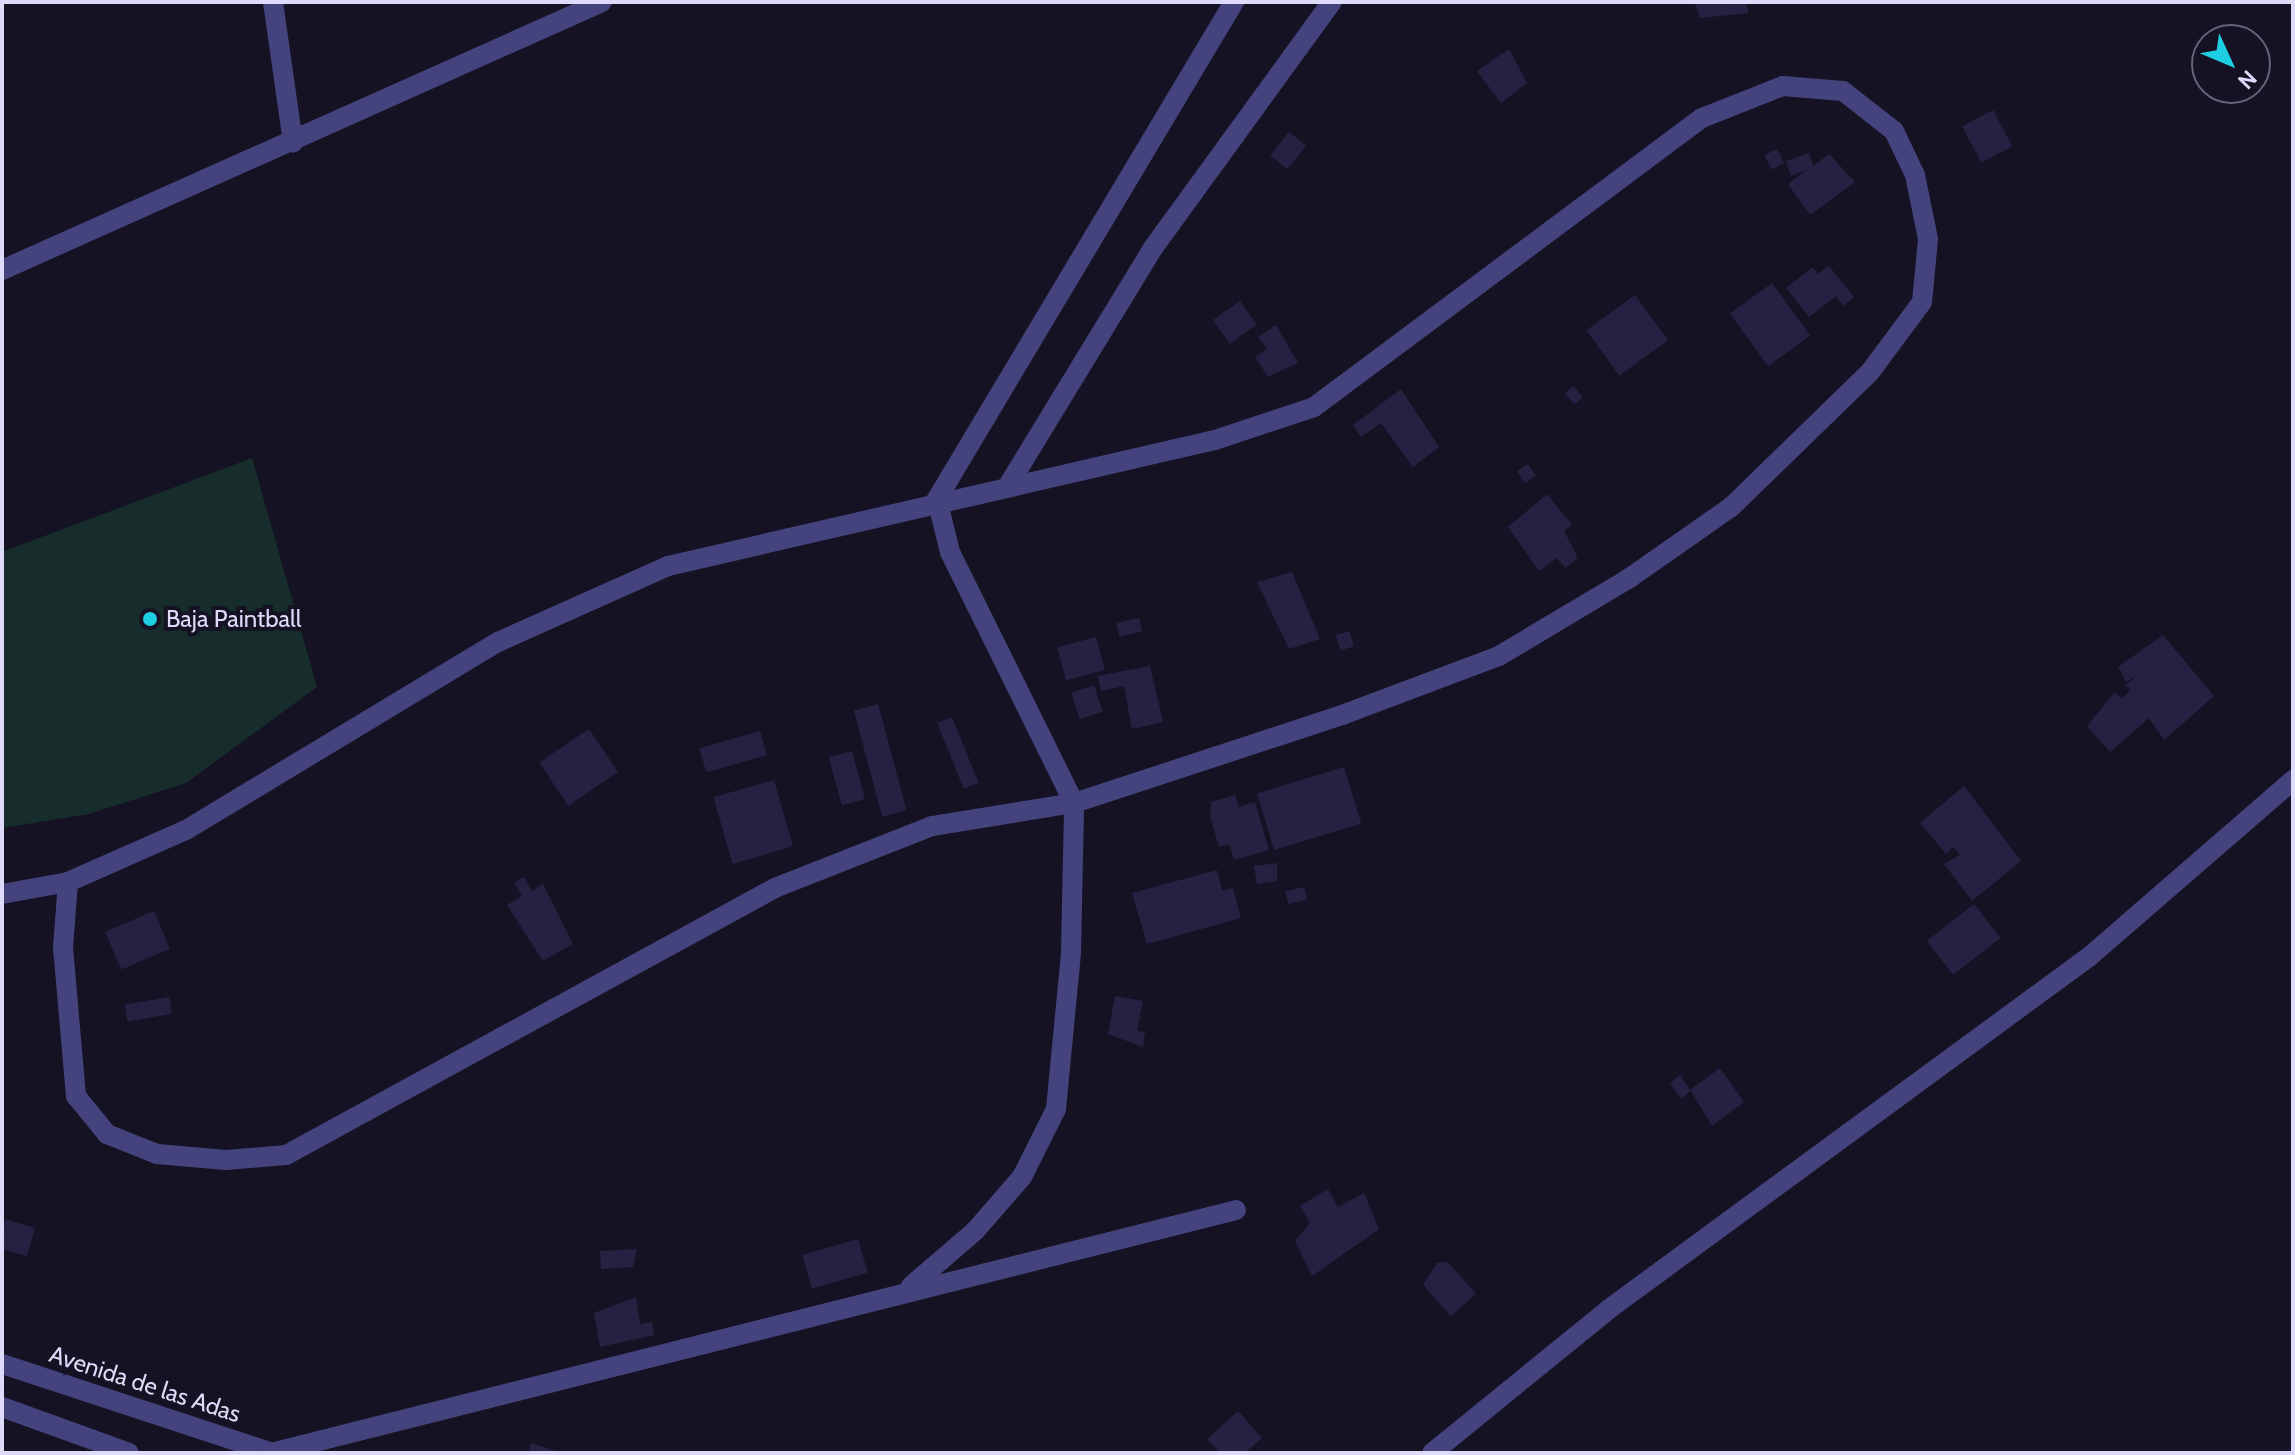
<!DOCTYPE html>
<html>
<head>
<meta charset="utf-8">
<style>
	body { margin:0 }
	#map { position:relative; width:2295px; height:1455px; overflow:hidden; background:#151224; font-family:Cabin,sans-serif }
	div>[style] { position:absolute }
	.green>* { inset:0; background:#162d2c }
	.building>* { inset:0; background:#272043; transform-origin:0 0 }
	.minor>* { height:20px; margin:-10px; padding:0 10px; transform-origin:10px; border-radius:10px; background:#45437d }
	.dots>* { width:22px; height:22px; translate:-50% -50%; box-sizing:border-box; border:4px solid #151224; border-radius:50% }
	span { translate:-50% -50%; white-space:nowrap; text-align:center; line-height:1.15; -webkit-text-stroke:8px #151224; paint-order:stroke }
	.poi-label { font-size:24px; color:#dedafa }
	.left { translate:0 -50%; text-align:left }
	.street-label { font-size:24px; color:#dedafa }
	.frame { position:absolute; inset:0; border:4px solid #dedafa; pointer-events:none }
	.north { position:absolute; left:2191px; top:24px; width:80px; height:80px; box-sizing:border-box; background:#151224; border:2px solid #65627a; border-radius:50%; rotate:134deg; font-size:22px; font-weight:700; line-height:32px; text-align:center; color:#dedafa }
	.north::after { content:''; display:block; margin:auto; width:28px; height:36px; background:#1ecee2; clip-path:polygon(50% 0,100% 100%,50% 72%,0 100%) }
</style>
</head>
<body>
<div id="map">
	<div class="green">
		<div style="clip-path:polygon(252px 458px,317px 687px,186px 783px,89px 814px,2px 828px,2px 552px)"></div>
	</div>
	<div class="building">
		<div style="clip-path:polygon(1694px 2px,1745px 2px,1749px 13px,1700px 18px)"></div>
		<div style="clip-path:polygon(1509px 49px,1527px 83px,1501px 103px,1477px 71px)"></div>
		<div style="left:1993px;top:110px;width:41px;height:35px;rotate:62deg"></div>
		<div style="left:1289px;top:132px;width:22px;height:30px;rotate:39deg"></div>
		<div style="left:1777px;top:149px;width:16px;height:14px;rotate:63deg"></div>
		<div style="clip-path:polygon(1809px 153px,1813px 166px,1829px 154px,1855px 182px,1810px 215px,1788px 184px,1807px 170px,1791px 176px,1786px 161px)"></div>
		<div style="clip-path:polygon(1829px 266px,1854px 297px,1843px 306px,1836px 296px,1809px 317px,1786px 288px,1813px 267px,1818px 274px)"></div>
		<div style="left:1772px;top:283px;width:65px;height:52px;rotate:54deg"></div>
		<div style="left:1635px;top:295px;width:56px;height:60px;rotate:54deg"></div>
		<div style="left:1240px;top:301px;width:29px;height:33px;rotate:55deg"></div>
		<div style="clip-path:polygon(1276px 325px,1298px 363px,1268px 377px,1255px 357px,1267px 349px,1258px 337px)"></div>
		<div style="left:1573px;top:386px;width:15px;height:11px;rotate:48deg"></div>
		<div style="clip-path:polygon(1401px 389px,1439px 447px,1413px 467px,1381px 423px,1361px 437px,1353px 425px)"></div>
		<div style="left:1528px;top:464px;width:14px;height:13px;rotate:56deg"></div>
		<div style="clip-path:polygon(1547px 494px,1572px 525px,1564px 531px,1578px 558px,1565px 568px,1557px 558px,1539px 571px,1508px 527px)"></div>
		<div style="clip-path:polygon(1292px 572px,1320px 639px,1289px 649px,1257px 582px)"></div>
		<div style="left:1139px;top:618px;width:14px;height:23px;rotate:78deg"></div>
		<div style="left:1349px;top:631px;width:16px;height:14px;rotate:72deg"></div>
		<div style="clip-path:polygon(2163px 635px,2214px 696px,2164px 740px,2149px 718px,2110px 752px,2087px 726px,2115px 692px,2121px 699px,2130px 691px,2126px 685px,2137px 676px,2126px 682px,2118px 667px)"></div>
		<div style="left:1096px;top:637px;width:34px;height:40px;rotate:75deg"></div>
		<div style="clip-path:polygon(1150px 666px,1163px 722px,1132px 729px,1124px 686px,1101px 691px,1098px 676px)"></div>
		<div style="left:1094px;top:685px;width:28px;height:24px;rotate:72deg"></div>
		<div style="left:878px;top:704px;width:110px;height:25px;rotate:75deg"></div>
		<div style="left:952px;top:717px;width:71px;height:16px;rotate:68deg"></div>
		<div style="left:589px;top:729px;width:52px;height:60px;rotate:56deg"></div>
		<div style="left:760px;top:731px;width:25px;height:63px;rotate:74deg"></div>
		<div style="left:852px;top:751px;width:50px;height:24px;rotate:75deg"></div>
		<div style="left:1344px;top:767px;width:59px;height:91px;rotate:73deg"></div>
		<div style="left:774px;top:780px;width:69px;height:63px;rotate:74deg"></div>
		<div style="clip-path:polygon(1964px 786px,2021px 861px,1972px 901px,1944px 864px,1960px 855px,1953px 847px,1946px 854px,1920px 823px)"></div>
		<div style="clip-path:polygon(1235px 795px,1239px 807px,1255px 802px,1269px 850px,1234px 860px,1229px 844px,1219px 847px,1210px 816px,1211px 802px)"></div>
		<div style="clip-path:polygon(1277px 863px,1277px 881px,1257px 884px,1254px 866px)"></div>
		<div style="clip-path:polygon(1217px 870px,1222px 891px,1233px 888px,1241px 918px,1147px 944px,1132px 893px)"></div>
		<div style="clip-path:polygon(524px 877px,532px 891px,543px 884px,573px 944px,543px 961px,507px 905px,522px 896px,514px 883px)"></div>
		<div style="left:1304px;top:887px;width:13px;height:19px;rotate:77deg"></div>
		<div style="left:1974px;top:904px;width:43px;height:60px;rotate:52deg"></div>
		<div style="left:154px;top:911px;width:41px;height:53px;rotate:67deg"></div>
		<div style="clip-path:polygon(1115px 996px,1143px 1001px,1137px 1031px,1145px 1032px,1143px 1047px,1108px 1034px)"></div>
		<div style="left:169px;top:997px;width:17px;height:45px;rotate:80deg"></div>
		<div style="clip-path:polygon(1720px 1068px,1744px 1102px,1712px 1126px,1691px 1091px,1681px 1099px,1670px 1083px,1680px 1075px,1690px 1090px)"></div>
		<div style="clip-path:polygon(1328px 1189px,1338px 1207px,1364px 1193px,1379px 1229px,1312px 1276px,1295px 1241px,1310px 1223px,1300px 1206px)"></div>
		<div style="clip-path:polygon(5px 1219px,35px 1228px,27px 1256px,2px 1249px)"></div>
		<div style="left:858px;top:1239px;width:35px;height:58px;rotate:74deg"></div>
		<div style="clip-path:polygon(637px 1249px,633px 1267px,601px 1269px,600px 1251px)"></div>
		<div style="clip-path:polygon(1448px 1262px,1476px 1294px,1451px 1316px,1423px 1285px,1437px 1263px)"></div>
		<div style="clip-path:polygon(636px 1297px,640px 1324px,652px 1322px,654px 1335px,600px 1347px,594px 1313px)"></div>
		<div style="clip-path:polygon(1238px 1411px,1262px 1438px,1245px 1453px,1220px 1453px,1207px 1439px)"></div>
		<div style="clip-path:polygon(531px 1443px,560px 1452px,560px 1453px,528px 1453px)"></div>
	</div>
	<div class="minor">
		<div style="left:273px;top:2px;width:142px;rotate:81.9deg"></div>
		<div style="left:2px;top:270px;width:657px;rotate:-24.07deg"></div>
		<div style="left:1009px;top:484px;width:276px;rotate:-58.6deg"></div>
		<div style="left:1153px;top:248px;width:304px;rotate:-54deg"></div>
		<div style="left:2px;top:894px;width:67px;rotate:-10.3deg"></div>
		<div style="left:68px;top:882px;width:129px;rotate:-23.8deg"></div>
		<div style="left:186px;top:830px;width:364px;rotate:-31.1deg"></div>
		<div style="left:498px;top:642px;width:186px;rotate:-24.1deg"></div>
		<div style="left:668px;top:566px;width:561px;rotate:-12.97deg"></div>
		<div style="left:1215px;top:440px;width:104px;rotate:-18.4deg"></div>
		<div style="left:1314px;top:407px;width:484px;rotate:-36.7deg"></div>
		<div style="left:1702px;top:118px;width:87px;rotate:-21.6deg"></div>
		<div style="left:1783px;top:86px;width:60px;rotate:4.8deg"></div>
		<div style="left:1843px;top:91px;width:65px;rotate:38.1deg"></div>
		<div style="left:1894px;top:131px;width:49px;rotate:64.5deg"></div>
		<div style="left:1915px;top:175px;width:65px;rotate:78.5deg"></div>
		<div style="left:1928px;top:239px;width:63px;rotate:95.4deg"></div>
		<div style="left:1922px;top:302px;width:87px;rotate:126.6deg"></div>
		<div style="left:1870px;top:372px;width:194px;rotate:135.8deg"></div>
		<div style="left:1731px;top:507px;width:126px;rotate:145deg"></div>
		<div style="left:1628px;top:579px;width:150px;rotate:149.2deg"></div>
		<div style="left:1499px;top:656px;width:168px;rotate:159.4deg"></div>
		<div style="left:1342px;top:715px;width:282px;rotate:161.8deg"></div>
		<div style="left:1074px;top:803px;width:144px;rotate:170.8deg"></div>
		<div style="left:932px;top:826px;width:169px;rotate:158.5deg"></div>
		<div style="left:775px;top:888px;width:557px;rotate:151.36deg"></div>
		<div style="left:286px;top:1155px;width:60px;rotate:175.2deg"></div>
		<div style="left:226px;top:1160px;width:69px;rotate:-175deg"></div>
		<div style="left:157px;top:1154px;width:54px;rotate:-158.2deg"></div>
		<div style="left:107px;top:1134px;width:49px;rotate:-129.2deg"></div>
		<div style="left:76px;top:1096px;width:149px;rotate:-95deg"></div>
		<div style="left:63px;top:948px;width:66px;rotate:-85.7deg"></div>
		<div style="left:911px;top:1286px;width:84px;rotate:-40.7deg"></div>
		<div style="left:975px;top:1231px;width:72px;rotate:-49deg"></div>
		<div style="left:1022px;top:1177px;width:76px;rotate:-63.4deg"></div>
		<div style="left:1056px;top:1109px;width:158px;rotate:-84.5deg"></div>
		<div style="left:1071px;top:952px;width:149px;rotate:-88.8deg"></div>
		<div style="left:1074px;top:803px;width:280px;rotate:-116.3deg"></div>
		<div style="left:950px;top:552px;width:55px;rotate:-103.8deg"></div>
		<div style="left:937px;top:499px;width:579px;rotate:-59.14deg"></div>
		<div style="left:2px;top:1364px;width:284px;rotate:18.2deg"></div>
		<div style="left:2px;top:1407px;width:135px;rotate:19.9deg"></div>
		<div style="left:271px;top:1453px;width:995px;rotate:-14.13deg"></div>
		<div style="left:1432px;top:1453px;width:228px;rotate:-39.1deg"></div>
		<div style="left:1609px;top:1309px;width:597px;rotate:-36.27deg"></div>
		<div style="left:2090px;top:956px;width:269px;rotate:-40.9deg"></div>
	</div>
	<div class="dots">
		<div style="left:150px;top:619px;background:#1ecee2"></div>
	</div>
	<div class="poi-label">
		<span class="left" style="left:166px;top:619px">Baja Paintball</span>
	</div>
	<div class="street-label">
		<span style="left:145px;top:1384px;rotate:18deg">Avenida de las Adas</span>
	</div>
	<div class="frame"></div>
	<div class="north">N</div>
</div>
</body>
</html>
